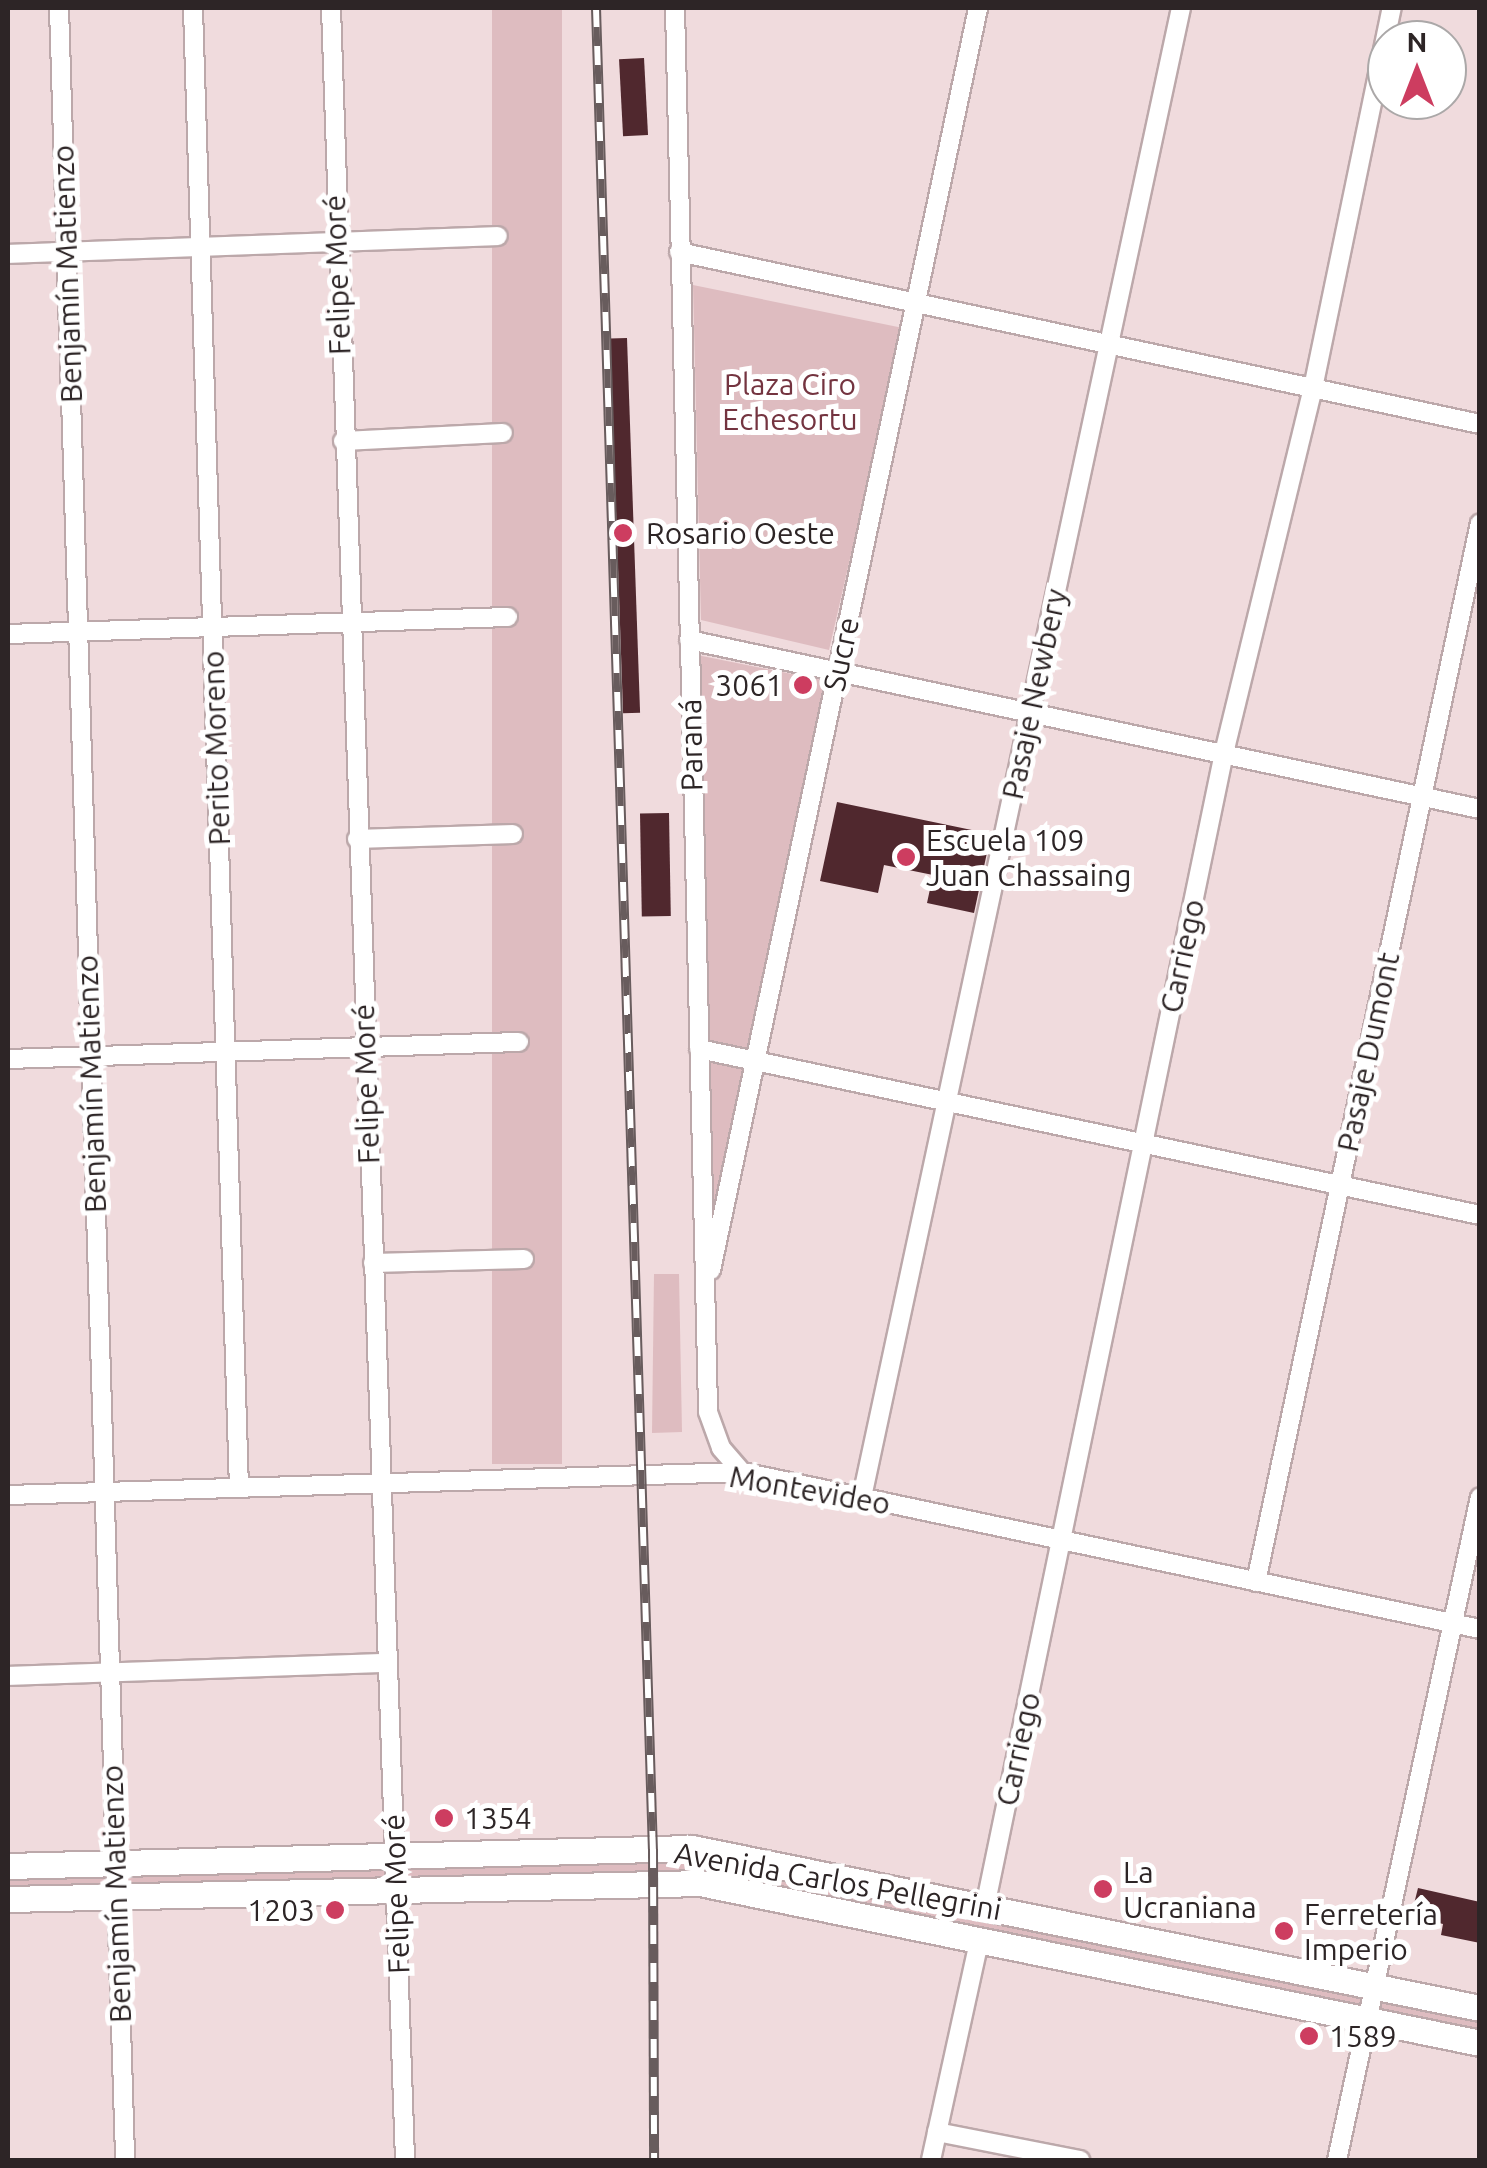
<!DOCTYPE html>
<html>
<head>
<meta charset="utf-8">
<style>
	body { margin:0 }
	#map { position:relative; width:1487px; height:2168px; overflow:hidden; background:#f0dbdd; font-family:Ubuntu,sans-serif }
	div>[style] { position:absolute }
	.green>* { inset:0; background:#debcc0; transform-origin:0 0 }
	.building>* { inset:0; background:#50282e; transform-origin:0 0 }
	.roads { filter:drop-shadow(2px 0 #bca8aa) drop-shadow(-2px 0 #bca8aa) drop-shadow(0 2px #bca8aa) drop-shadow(0 -2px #bca8aa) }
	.minor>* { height:18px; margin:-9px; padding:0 9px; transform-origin:9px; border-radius:9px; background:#fff }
	.primary>* { height:25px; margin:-12.5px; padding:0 12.5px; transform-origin:12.5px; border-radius:12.5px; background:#fff }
	.rail>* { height:10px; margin-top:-5px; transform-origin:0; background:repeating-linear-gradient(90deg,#fff 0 19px,#685c5d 0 38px); box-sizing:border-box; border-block:2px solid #685c5d }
	.dots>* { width:28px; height:28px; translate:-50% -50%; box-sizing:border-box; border:5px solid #fff; border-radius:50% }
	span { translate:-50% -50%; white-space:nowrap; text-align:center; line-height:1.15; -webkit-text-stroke:10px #fff; paint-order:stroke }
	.street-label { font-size:30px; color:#2d2526 }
	.park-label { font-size:30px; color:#743440 }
	.poi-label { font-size:30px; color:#2d2526 }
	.left { translate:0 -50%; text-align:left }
	.right { translate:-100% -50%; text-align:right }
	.frame { position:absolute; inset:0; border:10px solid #2d2526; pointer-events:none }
	.north { position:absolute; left:1367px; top:20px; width:100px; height:100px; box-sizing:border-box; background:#fff; border:2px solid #aba8a8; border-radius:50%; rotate:0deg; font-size:28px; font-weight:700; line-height:40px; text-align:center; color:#2d2526 }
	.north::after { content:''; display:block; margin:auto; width:35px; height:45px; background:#cd3d60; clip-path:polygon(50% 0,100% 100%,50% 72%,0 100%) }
</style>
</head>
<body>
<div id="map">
	<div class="green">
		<div style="left:492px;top:8px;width:70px;height:1456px"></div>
		<div style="clip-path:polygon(693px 285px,903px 328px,829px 650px,701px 620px)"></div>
		<div style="clip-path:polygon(697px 655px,827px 681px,753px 1051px,704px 1042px)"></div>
		<div style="clip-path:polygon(706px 1061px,745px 1069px,710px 1242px)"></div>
		<div style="clip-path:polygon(654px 1274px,679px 1274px,682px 1432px,652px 1433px)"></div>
		<div style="clip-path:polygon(643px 1850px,1479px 2008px,1479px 2043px,700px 1883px,8px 1899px,8px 1866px)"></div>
	</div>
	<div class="building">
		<div style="left:644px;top:58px;width:77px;height:25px;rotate:87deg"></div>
		<div style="left:627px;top:338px;width:375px;height:17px;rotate:88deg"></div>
		<div style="clip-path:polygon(837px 802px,991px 834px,974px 913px,927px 903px,933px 875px,884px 865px,878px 893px,820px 881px)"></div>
		<div style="left:669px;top:813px;width:103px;height:29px;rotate:89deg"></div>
		<div style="clip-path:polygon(1418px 1888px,1480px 1902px,1480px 1943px,1441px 1935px,1443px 1924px,1411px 1916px)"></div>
	</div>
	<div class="roads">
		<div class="minor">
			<div style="left:59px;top:8px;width:2153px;rotate:88.24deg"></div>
			<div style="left:193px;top:8px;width:1481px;rotate:88.22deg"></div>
			<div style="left:331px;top:8px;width:2153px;rotate:88.03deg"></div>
			<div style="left:675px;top:8px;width:1404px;rotate:88.65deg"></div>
			<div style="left:708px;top:1412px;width:38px;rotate:70deg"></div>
			<div style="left:721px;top:1448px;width:32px;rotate:49deg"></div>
			<div style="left:679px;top:252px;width:819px;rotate:12.12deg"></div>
			<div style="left:8px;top:254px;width:490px;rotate:-2.1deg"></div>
			<div style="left:343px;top:441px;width:160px;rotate:-2.9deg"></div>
			<div style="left:8px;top:634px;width:500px;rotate:-1.95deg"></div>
			<div style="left:689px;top:640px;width:809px;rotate:12.06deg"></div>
			<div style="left:357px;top:839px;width:156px;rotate:-1.8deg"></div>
			<div style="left:699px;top:1049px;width:798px;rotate:12deg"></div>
			<div style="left:8px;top:1059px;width:511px;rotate:-1.91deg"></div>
			<div style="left:373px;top:1263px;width:151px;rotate:-1.5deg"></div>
			<div style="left:711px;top:1270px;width:1290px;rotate:-78.05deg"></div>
			<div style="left:8px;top:1495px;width:734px;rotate:-1.79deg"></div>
			<div style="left:742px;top:1472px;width:755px;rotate:12.01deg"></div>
			<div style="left:862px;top:1497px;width:1523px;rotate:-77.91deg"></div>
			<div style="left:1256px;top:1582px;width:1082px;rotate:-78.06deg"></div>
			<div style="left:8px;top:1676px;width:379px;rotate:-2deg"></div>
			<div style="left:985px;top:1907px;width:1178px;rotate:-78.3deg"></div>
			<div style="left:1224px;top:753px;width:376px;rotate:-76.3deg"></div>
			<div style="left:1313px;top:388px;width:388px;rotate:-78.3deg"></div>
			<div style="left:937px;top:2132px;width:146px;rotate:11.1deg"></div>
			<div style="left:931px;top:2160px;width:224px;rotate:-77.6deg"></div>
			<div style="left:1337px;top:2160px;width:678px;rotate:-77.83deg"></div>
		</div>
		<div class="primary">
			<div style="left:8px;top:1866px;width:684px;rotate:-1.51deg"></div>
			<div style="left:692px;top:1848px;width:804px;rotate:11.48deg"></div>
			<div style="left:8px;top:1899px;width:692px;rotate:-1.32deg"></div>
			<div style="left:700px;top:1883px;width:796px;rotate:11.59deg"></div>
		</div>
	</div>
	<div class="rail">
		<div style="left:596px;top:8px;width:1842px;rotate:88.23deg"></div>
		<div style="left:653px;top:1849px;width:311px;rotate:89.8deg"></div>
	</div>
	<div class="dots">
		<div style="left:623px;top:533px;background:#cd3d60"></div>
		<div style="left:803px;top:685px;background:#cd3d60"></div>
		<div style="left:906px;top:857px;background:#cd3d60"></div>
		<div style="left:444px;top:1818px;background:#cd3d60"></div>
		<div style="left:1103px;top:1889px;background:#cd3d60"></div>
		<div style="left:335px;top:1910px;background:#cd3d60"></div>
		<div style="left:1284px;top:1931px;background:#cd3d60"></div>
		<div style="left:1309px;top:2036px;background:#cd3d60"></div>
	</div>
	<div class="street-label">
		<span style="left:67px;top:274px;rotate:-92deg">Benjamín Matienzo</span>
		<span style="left:337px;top:275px;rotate:-92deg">Felipe Moré</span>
		<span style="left:841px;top:654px;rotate:-78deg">Sucre</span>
		<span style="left:1034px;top:694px;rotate:-78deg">Pasaje Newbery</span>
		<span style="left:691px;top:745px;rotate:-91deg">Paraná</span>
		<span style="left:216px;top:748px;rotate:-92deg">Perito Moreno</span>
		<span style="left:1182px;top:956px;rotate:-78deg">Carriego</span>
		<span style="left:1368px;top:1052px;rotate:-78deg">Pasaje Dumont</span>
		<span style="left:91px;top:1084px;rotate:-92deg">Benjamín Matienzo</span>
		<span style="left:366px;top:1084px;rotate:-92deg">Felipe Moré</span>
		<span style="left:810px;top:1490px;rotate:10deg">Montevideo</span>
		<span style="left:1018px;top:1749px;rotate:-78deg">Carriego</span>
		<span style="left:838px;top:1881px;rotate:10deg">Avenida Carlos Pellegrini</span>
		<span style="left:116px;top:1894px;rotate:-92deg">Benjamín Matienzo</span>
		<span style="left:396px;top:1894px;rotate:-92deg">Felipe Moré</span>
	</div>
	<div class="park-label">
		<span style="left:790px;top:401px">Plaza Ciro<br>Echesortu</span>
	</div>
	<div class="poi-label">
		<span class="left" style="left:646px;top:533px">Rosario Oeste</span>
		<span class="right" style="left:783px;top:685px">3061</span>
		<span class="left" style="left:926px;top:857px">Escuela 109<br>Juan Chassaing</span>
		<span class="left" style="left:464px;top:1818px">1354</span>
		<span class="left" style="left:1123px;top:1889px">La<br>Ucraniana</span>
		<span class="right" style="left:315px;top:1910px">1203</span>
		<span class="left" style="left:1304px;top:1931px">Ferretería<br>Imperio</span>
		<span class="left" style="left:1329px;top:2036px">1589</span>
	</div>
	<div class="frame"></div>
	<div class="north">N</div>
</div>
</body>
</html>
